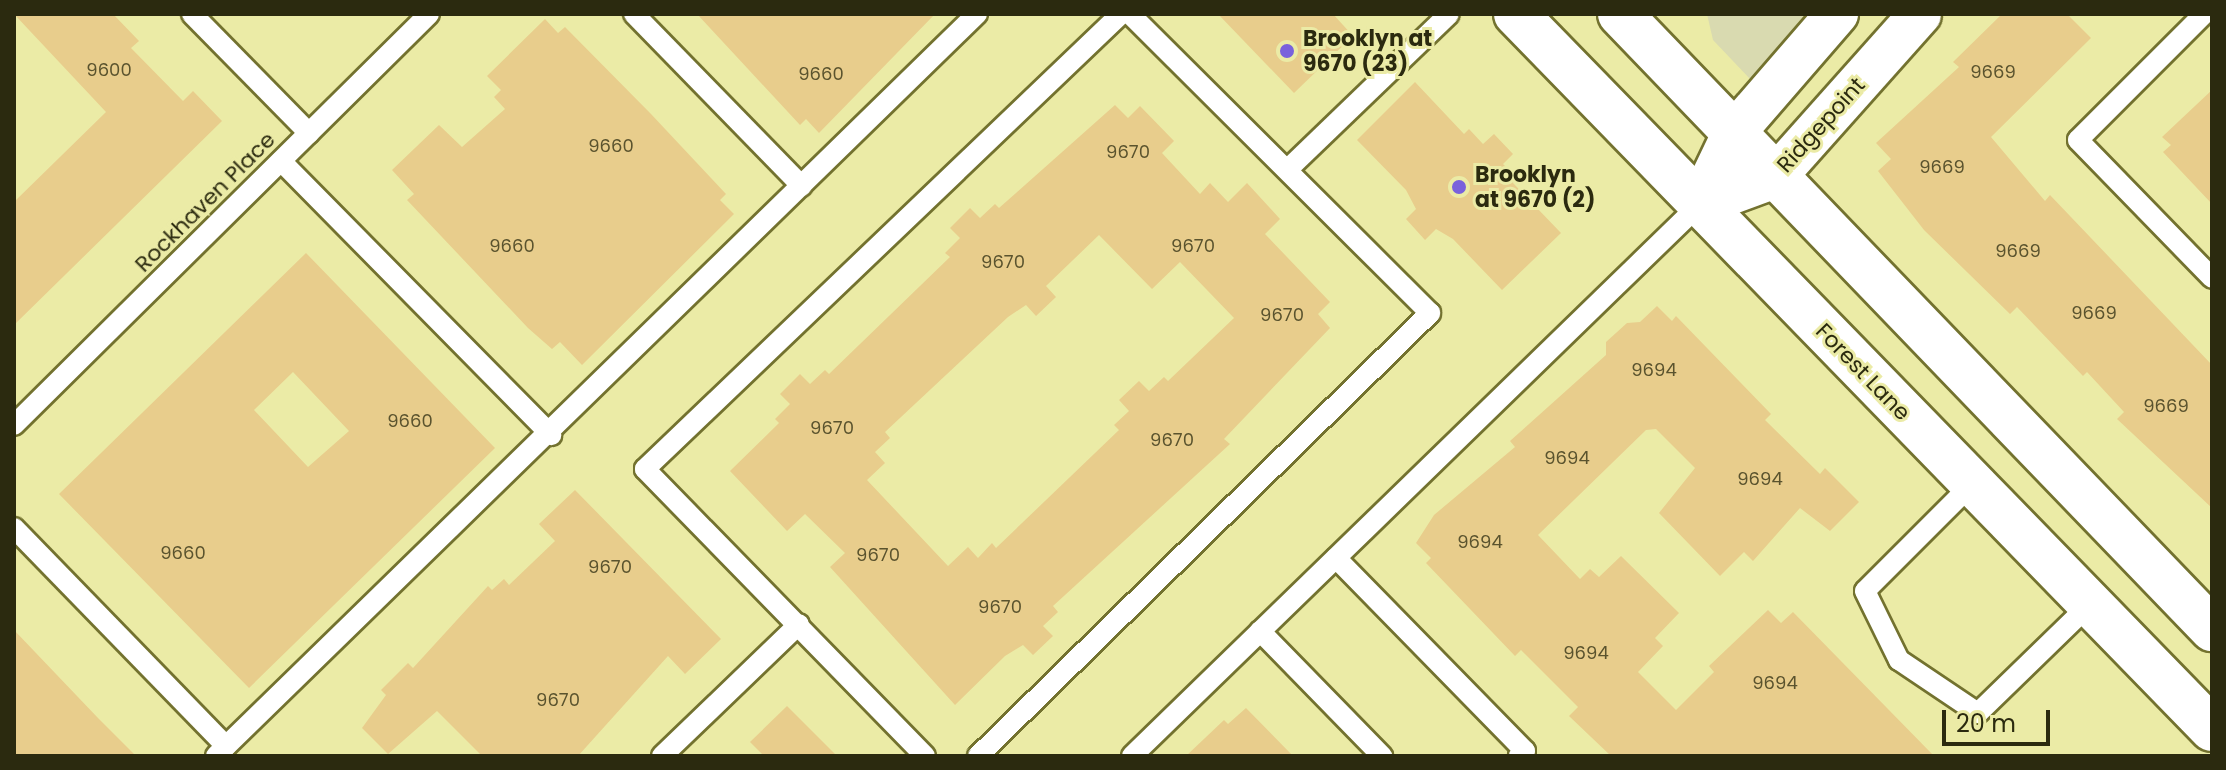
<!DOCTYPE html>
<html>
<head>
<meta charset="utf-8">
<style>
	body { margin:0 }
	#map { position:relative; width:2226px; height:770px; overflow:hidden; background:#ebeba6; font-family:Poppins,sans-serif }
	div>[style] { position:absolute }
	.green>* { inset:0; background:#d9dab0 }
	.building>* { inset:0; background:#e8cd8c }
	.roads { filter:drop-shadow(2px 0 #73722f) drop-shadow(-2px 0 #73722f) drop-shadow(0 2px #73722f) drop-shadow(0 -2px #73722f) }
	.service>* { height:20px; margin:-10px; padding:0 10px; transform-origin:10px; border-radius:10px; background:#fff }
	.minor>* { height:42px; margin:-21px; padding:0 21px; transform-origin:21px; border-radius:21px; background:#fff }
	.secondary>* { height:44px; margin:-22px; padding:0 22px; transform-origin:22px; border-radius:22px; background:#fff }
	.dots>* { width:22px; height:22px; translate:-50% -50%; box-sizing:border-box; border:4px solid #ebeba6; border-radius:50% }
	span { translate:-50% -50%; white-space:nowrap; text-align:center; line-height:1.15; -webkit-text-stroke:6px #ebeba6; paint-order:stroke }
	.number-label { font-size:18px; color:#5a532e }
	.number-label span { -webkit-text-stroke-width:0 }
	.poi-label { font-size:22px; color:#2b2a0f; font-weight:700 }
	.left { translate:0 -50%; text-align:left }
	.street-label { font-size:22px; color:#2b2a0f }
	.frame { position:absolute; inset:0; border:16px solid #2b2a0f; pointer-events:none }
	.scale { position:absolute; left:1942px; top:710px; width:108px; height:36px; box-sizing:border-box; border:4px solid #2b2a0f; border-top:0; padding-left:10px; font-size:24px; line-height:28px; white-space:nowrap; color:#2b2a0f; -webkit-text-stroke:6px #ebeba6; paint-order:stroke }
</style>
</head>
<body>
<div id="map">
	<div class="green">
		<div style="clip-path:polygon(1707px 14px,1805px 14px,1751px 80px,1713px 40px)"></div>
	</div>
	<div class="building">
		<div style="clip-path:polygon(14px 14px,113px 14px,139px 41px,131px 48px,183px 101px,193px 91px,222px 121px,14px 325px,14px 202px,106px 112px)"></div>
		<div style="clip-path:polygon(697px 14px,935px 14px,819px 133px,806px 119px,800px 125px)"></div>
		<div style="clip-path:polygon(1218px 14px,1333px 14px,1353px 36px,1294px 93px)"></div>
		<div style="clip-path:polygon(2002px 14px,2067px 14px,2091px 38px,1991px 137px,2045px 201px,2050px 195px,2212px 365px,2212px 508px,2117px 419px,2124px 412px,2087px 372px,2083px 376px,2017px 307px,2010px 314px,1924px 230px,1878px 171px,1891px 159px,1876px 143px,1959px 67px,1953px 62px)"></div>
		<div style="clip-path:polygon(545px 19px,558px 33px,565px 27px,651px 114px,726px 194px,720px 200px,734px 214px,582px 365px,560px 342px,552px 349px,528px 328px,407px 200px,414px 194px,392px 170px,439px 125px,462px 147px,505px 109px,494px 97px,501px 90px,487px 76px)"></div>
		<div style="clip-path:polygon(1415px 82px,1464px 134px,1469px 129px,1483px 144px,1494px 134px,1513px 154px,1503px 164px,1517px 178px,1513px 183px,1561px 233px,1502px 290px,1453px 239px,1436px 229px,1425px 240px,1406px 219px,1416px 209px,1406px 190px,1357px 140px)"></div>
		<div style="clip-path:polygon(2212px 90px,2212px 204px,2163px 152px,2171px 145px,2162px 137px)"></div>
		<div style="clip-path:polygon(evenodd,1115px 105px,1128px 118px,1140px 106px,1174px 141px,1162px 153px,1200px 194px,1210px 183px,1228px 202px,1247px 183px,1280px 219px,1265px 234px,1330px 302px,1318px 314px,1330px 328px,1224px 439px,1230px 444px,1053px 606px,1058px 612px,1043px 626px,1053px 636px,1033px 655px,1023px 645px,1005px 656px,955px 705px,830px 567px,845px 553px,805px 514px,787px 531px,730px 471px,779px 423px,775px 419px,790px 404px,780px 394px,800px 374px,810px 384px,825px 370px,829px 374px,950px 257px,945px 253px,960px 238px,950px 228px,970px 208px,980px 218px,995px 204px,999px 208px,1115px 105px,1099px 235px,1152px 289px,1180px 262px,1234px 318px,1168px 381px,1164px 377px,1149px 391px,1139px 381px,1119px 400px,1129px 411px,1114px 425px,1119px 430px,996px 548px,992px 543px,978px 558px,968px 547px,948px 566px,867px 480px,885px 463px,875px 452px,890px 438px,885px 432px,1008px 317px,1026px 305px,1036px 316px,1056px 297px,1046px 286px,1099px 235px)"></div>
		<div style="clip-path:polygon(evenodd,306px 253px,495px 448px,249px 688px,59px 494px,306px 253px,293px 372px,349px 431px,308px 467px,254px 410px,293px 372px)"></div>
		<div style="clip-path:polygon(1657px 306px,1672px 321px,1676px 316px,1771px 414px,1765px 420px,1820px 474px,1825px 468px,1859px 502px,1830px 531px,1800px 508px,1753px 561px,1744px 552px,1720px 576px,1659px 513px,1695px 468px,1656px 429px,1646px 430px,1538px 535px,1580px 579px,1590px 569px,1599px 577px,1621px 556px,1679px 613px,1655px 638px,1663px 646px,1638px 672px,1676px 710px,1714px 672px,1709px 666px,1768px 610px,1781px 623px,1793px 612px,1934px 756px,1611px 756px,1569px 716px,1578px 707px,1521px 650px,1515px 656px,1426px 563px,1431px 558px,1416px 543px,1434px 515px,1515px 447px,1510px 441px,1606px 355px,1606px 342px,1627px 323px,1640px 322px)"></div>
		<div style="clip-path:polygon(575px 490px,721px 639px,685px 674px,668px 656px,578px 756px,482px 756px,437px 711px,388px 754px,362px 728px,386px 695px,381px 690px,408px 663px,413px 668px,488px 586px,492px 590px,504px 579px,509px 585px,555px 541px,539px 524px)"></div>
		<div style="clip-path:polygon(14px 630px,98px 718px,136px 756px,14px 756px)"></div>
		<div style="clip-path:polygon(787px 706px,837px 756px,764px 756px,750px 742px)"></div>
		<div style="clip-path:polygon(1246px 708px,1293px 756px,1186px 756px,1224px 720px,1228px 724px)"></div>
	</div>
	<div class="roads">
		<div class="service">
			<div style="left:192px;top:14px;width:167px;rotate:45.5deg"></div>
			<div style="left:634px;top:14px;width:240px;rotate:45.7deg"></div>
			<div style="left:2204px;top:14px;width:178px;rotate:135deg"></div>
			<div style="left:2078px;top:140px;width:192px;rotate:45.8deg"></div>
			<div style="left:281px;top:161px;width:385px;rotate:45.4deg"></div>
			<div style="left:1288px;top:169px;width:223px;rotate:-43.9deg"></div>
			<div style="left:14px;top:425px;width:584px;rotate:-44.72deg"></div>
			<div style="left:1972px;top:484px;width:151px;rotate:135deg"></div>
			<div style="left:1865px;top:591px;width:77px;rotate:63.8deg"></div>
			<div style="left:1899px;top:660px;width:95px;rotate:33.9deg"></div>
			<div style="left:1978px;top:713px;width:156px;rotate:-44.2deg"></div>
			<div style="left:14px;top:528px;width:304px;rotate:45.8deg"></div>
			<div style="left:1336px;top:558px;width:270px;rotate:45.6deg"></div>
			<div style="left:1525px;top:751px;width:8px;rotate:140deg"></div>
			<div style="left:1260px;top:631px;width:175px;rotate:45.7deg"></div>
			<div style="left:216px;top:756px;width:1063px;rotate:-44.28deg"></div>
			<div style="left:662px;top:756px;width:190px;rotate:-43.9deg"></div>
			<div style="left:925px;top:756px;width:401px;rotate:-134.3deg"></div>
			<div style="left:645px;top:469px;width:658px;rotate:-43.71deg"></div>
			<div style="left:978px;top:756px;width:633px;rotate:-44.42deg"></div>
			<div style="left:1430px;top:313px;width:424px;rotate:-135.1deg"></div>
			<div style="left:1132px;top:756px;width:791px;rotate:-44.18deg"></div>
		</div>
		<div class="minor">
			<div style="left:1699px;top:205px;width:81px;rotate:-20.2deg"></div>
			<div style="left:1775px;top:177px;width:218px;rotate:-48.3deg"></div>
			<div style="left:1699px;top:205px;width:79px;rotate:-64.4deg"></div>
			<div style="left:1733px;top:134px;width:159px;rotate:-49.1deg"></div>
		</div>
		<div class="secondary">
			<div style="left:1516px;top:14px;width:998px;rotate:45.77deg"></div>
			<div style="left:1620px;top:14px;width:854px;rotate:46.09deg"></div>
		</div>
	</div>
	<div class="dots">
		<div style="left:1287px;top:51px;background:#7962dc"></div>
		<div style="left:1459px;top:187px;background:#7962dc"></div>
	</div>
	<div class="number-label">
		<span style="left:109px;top:70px">9600</span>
		<span style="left:1993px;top:72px">9669</span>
		<span style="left:821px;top:74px">9660</span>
		<span style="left:611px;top:146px">9660</span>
		<span style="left:1128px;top:152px">9670</span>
		<span style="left:1942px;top:167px">9669</span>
		<span style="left:512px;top:246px">9660</span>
		<span style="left:1193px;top:246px">9670</span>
		<span style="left:2018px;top:251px">9669</span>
		<span style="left:1003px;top:262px">9670</span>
		<span style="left:2094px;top:313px">9669</span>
		<span style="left:1282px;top:315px">9670</span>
		<span style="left:1654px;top:370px">9694</span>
		<span style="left:2166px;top:406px">9669</span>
		<span style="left:410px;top:421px">9660</span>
		<span style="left:832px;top:428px">9670</span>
		<span style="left:1172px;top:440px">9670</span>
		<span style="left:1567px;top:458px">9694</span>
		<span style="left:1760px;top:479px">9694</span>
		<span style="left:1480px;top:542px">9694</span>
		<span style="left:183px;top:553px">9660</span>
		<span style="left:878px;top:555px">9670</span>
		<span style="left:610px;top:567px">9670</span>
		<span style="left:1000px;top:607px">9670</span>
		<span style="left:1586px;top:653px">9694</span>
		<span style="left:1775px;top:683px">9694</span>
		<span style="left:558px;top:700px">9670</span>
	</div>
	<div class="poi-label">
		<span class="left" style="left:1303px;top:51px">Brooklyn at<br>9670 (23)</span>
		<span class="left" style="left:1475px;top:187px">Brooklyn<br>at 9670 (2)</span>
	</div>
	<div class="street-label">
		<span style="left:1821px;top:125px;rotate:-48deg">Ridgepoint</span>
		<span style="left:205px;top:202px;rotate:-45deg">Rockhaven Place</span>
		<span style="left:1863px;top:372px;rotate:46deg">Forest Lane</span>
	</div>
	<div class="frame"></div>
	<div class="scale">20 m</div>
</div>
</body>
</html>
